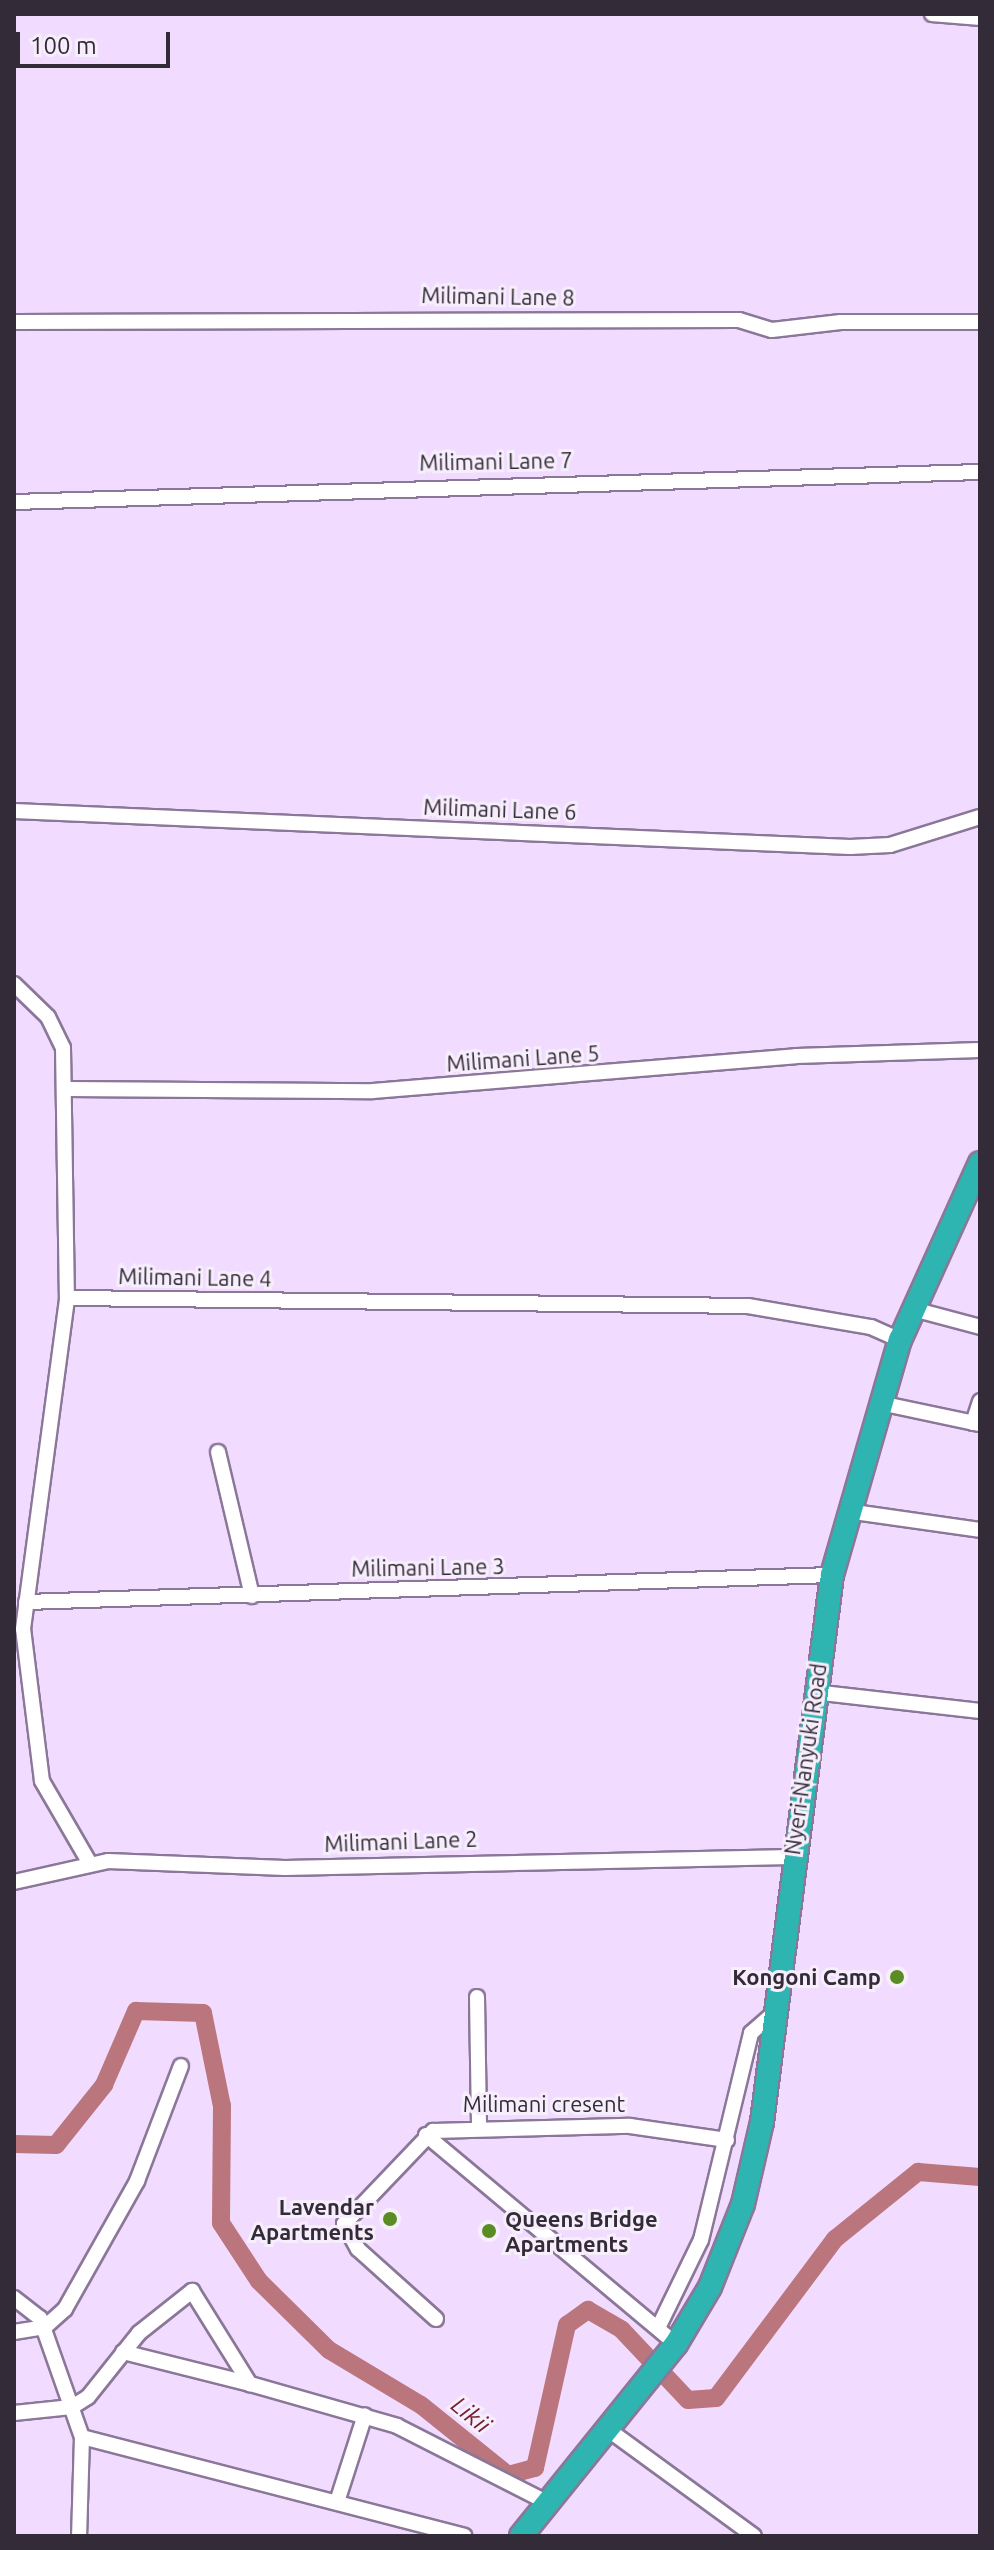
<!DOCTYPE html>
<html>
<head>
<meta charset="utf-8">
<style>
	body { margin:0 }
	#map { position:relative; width:994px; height:2550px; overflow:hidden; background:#f1dbff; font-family:Ubuntu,sans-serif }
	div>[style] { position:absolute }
	.river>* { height:18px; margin:-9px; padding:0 9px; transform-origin:9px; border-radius:9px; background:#ba757d }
	.roads { filter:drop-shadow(2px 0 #8b7798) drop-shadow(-2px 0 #8b7798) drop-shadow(0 2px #8b7798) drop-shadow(0 -2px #8b7798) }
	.minor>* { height:14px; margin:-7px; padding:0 7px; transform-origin:7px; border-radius:7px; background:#fff }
	.highway>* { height:22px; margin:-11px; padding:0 11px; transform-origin:11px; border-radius:11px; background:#2fb5b1 }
	.dots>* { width:22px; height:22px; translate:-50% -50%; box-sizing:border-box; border:4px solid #f7eefc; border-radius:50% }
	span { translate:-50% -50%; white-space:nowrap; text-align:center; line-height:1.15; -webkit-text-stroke:6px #f7eefc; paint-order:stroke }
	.street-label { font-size:22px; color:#342b39 }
	.poi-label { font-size:22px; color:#342b39; font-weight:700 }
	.right { translate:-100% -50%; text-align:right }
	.left { translate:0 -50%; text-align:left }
	.water-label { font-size:24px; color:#731e31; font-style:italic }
	.frame { position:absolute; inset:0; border:16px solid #342b39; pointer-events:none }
	.scale { position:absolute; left:16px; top:32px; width:154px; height:36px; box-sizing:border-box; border:4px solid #342b39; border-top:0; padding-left:10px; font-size:24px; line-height:28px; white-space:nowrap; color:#342b39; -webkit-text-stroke:6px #f7eefc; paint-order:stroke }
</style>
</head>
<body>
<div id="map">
	<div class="river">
		<div style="left:14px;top:2144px;width:42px;rotate:1.4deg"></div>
		<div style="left:56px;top:2145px;width:77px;rotate:-51.3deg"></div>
		<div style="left:104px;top:2085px;width:81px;rotate:-66.6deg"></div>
		<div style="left:136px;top:2011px;width:67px;rotate:1.7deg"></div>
		<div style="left:203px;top:2013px;width:95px;rotate:78.5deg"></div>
		<div style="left:222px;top:2106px;width:117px;rotate:90.5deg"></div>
		<div style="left:221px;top:2223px;width:69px;rotate:56.8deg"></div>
		<div style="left:259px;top:2281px;width:98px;rotate:44.6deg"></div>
		<div style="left:329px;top:2350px;width:107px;rotate:30.9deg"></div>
		<div style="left:421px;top:2405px;width:112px;rotate:38.8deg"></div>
		<div style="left:508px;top:2475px;width:28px;rotate:-15deg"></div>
		<div style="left:535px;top:2468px;width:147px;rotate:-77.4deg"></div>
		<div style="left:567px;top:2325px;width:26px;rotate:-36deg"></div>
		<div style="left:588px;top:2310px;width:39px;rotate:30deg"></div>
		<div style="left:622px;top:2330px;width:96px;rotate:46.7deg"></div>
		<div style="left:688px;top:2400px;width:28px;rotate:-4deg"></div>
		<div style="left:716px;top:2398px;width:199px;rotate:-53.2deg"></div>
		<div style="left:835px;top:2239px;width:107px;rotate:-38.9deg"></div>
		<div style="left:918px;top:2172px;width:62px;rotate:4.6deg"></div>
	</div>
	<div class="roads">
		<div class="minor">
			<div style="left:932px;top:14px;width:48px;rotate:4.8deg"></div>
			<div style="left:14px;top:322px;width:725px;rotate:-0.16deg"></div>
			<div style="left:739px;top:320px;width:34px;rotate:17deg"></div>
			<div style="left:772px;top:330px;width:69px;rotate:-6.6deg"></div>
			<div style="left:841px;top:322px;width:139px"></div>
			<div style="left:14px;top:502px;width:966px;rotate:-1.78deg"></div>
			<div style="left:14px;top:811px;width:837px;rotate:2.47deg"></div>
			<div style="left:850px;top:847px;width:40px;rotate:-2.9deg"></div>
			<div style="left:890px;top:845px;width:94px;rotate:-17.3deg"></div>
			<div style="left:14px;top:984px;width:47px;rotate:44.1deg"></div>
			<div style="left:48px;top:1017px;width:34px;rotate:64deg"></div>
			<div style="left:63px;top:1048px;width:250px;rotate:89.1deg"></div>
			<div style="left:68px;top:1089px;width:305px;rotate:0.4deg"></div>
			<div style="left:373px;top:1091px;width:424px;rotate:-4.7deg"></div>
			<div style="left:796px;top:1056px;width:184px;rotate:-1.9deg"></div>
			<div style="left:913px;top:1309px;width:69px;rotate:15deg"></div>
			<div style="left:880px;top:1403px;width:102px;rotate:11.9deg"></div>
			<div style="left:973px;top:1423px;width:23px;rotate:-72deg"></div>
			<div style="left:218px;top:1452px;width:148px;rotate:76.7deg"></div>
			<div style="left:847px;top:1511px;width:134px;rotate:8.1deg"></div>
			<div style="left:26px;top:1602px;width:806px;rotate:-1.92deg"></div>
			<div style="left:814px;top:1692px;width:167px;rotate:6.5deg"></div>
			<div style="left:89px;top:1862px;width:94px;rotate:-120.1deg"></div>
			<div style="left:42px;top:1781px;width:153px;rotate:-97.1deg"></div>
			<div style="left:23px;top:1629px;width:334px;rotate:-82.4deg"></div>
			<div style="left:67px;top:1298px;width:681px;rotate:0.67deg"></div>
			<div style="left:748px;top:1306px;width:125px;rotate:9.7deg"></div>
			<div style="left:871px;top:1327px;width:32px;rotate:24deg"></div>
			<div style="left:14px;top:1882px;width:96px;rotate:-12.6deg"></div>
			<div style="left:108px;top:1861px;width:177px;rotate:2.3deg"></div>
			<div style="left:285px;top:1868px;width:506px;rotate:-1.25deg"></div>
			<div style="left:477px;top:1997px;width:128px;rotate:89.1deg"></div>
			<div style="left:426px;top:2135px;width:326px;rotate:39.9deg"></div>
			<div style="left:14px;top:2298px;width:33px;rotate:38deg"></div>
			<div style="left:40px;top:2318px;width:126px;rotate:70.6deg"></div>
			<div style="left:82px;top:2437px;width:99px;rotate:91.7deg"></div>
			<div style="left:436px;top:2319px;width:105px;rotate:-138.1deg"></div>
			<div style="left:358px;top:2249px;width:29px;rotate:-119deg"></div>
			<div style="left:344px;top:2224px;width:129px;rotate:-46.3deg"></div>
			<div style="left:433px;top:2131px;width:197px;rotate:-1.5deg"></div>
			<div style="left:630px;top:2126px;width:98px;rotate:8.2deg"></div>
			<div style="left:658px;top:2328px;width:98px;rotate:-64deg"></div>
			<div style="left:701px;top:2240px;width:213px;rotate:-76.4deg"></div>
			<div style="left:751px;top:2033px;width:33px;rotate:-41deg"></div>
			<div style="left:14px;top:2332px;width:31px;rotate:-9deg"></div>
			<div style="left:45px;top:2327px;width:27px;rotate:-42deg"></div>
			<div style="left:65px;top:2309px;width:147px;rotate:-60.6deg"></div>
			<div style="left:137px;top:2181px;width:123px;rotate:-69.1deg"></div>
			<div style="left:123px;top:2352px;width:131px;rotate:14.1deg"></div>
			<div style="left:14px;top:2413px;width:58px;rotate:-5.9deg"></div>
			<div style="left:72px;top:2407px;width:19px;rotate:-32deg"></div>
			<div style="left:88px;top:2397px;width:82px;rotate:-51.4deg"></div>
			<div style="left:139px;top:2333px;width:68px;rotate:-38.4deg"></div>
			<div style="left:192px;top:2291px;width:110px;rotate:58.1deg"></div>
			<div style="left:250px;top:2384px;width:153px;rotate:15.9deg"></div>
			<div style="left:397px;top:2426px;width:167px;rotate:27deg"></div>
			<div style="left:606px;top:2428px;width:183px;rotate:36.1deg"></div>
			<div style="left:82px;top:2437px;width:395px;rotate:14.5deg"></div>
			<div style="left:337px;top:2502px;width:91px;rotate:-72.2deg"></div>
		</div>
		<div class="highway">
			<div style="left:521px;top:2536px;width:247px;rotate:-51.1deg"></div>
			<div style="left:676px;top:2344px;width:66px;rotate:-59.2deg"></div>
			<div style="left:710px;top:2287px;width:89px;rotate:-68.3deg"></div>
			<div style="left:743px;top:2204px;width:84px;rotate:-77deg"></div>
			<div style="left:762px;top:2122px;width:551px;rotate:-82.71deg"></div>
			<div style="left:832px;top:1575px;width:245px;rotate:-73.9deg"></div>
			<div style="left:900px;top:1340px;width:194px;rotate:-65.7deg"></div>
		</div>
	</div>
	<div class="dots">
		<div style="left:897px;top:1977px;background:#598c23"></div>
		<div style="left:390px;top:2219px;background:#598c23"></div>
		<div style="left:489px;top:2231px;background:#598c23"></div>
	</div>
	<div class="street-label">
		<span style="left:498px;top:296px;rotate:1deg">Milimani Lane 8</span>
		<span style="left:496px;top:461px;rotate:-1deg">Milimani Lane 7</span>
		<span style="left:500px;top:809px;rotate:2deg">Milimani Lane 6</span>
		<span style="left:523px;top:1058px;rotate:-4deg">Milimani Lane 5</span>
		<span style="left:195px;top:1277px;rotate:1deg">Milimani Lane 4</span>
		<span style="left:428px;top:1567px;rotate:-1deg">Milimani Lane 3</span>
		<span style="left:805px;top:1759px;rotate:-82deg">Nyeri-Nanyuki Road</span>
		<span style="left:401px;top:1841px;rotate:-2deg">Milimani Lane 2</span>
		<span style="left:544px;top:2104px">Milimani cresent</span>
	</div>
	<div class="poi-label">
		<span class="right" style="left:881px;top:1977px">Kongoni Camp</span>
		<span class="right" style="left:374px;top:2219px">Lavendar<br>Apartments</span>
		<span class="left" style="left:505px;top:2231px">Queens Bridge<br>Apartments</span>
	</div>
	<div class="water-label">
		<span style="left:471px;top:2415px;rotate:39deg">Likii</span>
	</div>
	<div class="frame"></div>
	<div class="scale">100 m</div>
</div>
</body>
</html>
